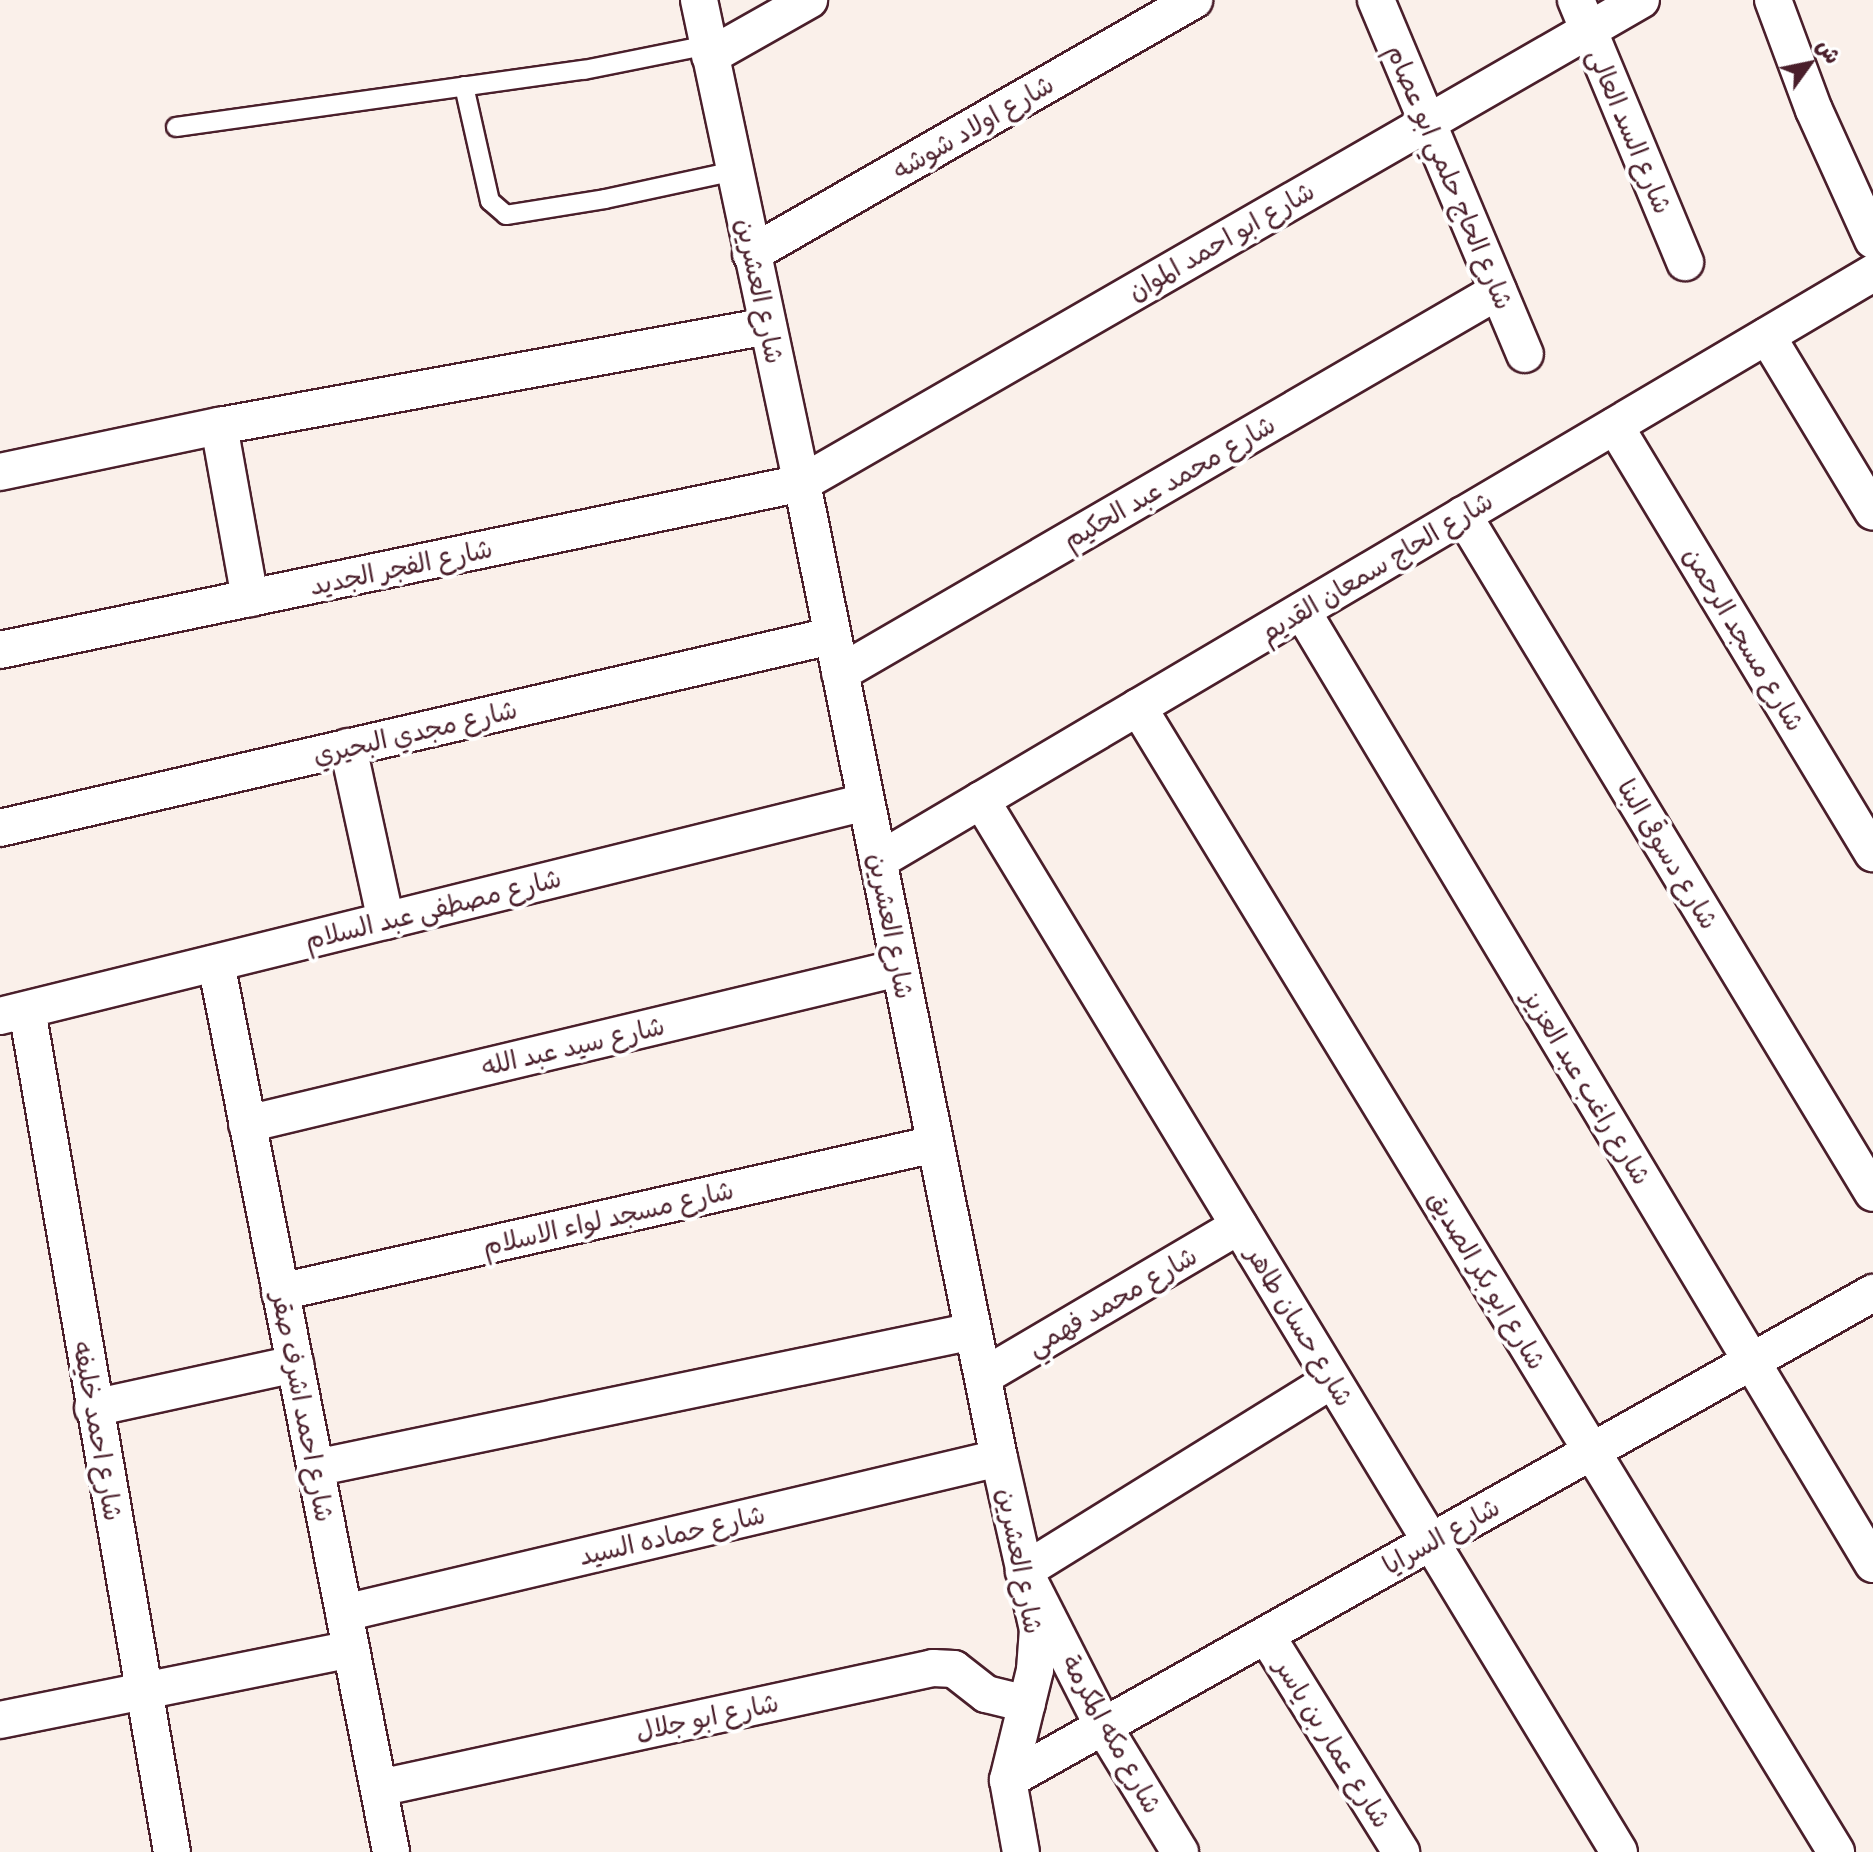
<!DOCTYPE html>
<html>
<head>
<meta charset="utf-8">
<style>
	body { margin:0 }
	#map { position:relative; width:1873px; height:1852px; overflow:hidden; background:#faf0ea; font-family:"Patrick Hand","Playpen Sans Arabic",sans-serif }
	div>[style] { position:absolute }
	.roads { filter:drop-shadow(2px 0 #4a1f2b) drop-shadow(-2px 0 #4a1f2b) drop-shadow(0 2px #4a1f2b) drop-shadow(0 -2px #4a1f2b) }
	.lane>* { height:18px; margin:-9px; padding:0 9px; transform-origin:9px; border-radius:9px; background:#fff }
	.street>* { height:36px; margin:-18px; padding:0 18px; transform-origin:18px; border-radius:18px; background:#fff }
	span { translate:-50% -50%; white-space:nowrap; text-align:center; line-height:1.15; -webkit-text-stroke:8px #fff; paint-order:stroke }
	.street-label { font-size:26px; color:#4a1f2b }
	.north { position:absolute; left:1769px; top:24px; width:80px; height:80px; -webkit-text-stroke:6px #fff; paint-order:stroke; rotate:57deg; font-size:22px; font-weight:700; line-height:32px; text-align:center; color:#4a1f2b }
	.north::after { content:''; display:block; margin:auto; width:28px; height:36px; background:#4a1f2b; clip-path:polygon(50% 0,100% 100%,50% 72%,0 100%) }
</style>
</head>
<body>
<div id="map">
	<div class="roads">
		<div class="lane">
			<div style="left:464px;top:86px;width:118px;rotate:77.3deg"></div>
			<div style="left:490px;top:201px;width:21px;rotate:41deg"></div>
			<div style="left:506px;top:215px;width:100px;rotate:-9.2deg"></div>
			<div style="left:605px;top:199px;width:132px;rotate:-12.2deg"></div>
			<div style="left:176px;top:127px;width:412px;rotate:-8deg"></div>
			<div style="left:584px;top:70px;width:126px;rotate:-11.4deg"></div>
		</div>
		<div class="street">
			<div style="left:699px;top:0;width:494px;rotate:78deg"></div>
			<div style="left:802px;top:483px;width:995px;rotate:78.58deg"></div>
			<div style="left:999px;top:1458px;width:175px;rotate:77.2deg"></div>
			<div style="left:1038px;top:1629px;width:41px;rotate:94.2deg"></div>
			<div style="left:1035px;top:1670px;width:113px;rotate:103.8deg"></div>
			<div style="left:1008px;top:1780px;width:73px;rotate:79.8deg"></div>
			<div style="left:1376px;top:0;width:384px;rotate:67.2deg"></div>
			<div style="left:1576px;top:0;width:284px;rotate:67.4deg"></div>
			<div style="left:1773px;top:0;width:117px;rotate:69.6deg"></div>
			<div style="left:1814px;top:110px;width:143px;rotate:65.6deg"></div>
			<div style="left:710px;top:56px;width:114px;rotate:-29.5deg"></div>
			<div style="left:751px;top:254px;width:511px;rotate:-29.83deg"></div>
			<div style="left:1767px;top:336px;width:205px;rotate:58.9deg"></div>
			<div style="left:219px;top:426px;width:175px;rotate:79.8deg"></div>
			<div style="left:1615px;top:426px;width:499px;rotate:58.9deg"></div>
			<div style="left:0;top:472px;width:224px;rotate:-11.9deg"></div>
			<div style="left:219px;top:426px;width:558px;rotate:-10.32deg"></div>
			<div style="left:1463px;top:515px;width:792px;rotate:58.84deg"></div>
			<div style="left:1302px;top:611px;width:1111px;rotate:59.07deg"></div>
			<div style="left:0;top:650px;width:819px;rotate:-11.76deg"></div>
			<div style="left:802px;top:483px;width:968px;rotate:-29.93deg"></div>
			<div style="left:840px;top:673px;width:761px;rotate:-30.14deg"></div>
			<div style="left:1138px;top:707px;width:1341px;rotate:58.63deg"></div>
			<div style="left:348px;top:747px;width:178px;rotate:77.7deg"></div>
			<div style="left:981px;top:800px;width:1230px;rotate:58.76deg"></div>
			<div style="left:0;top:828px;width:853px;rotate:-13.01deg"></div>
			<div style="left:878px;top:861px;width:1156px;rotate:-30.58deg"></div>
			<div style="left:216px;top:963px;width:906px;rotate:78.86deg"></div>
			<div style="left:27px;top:1010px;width:854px;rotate:80.23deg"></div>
			<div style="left:0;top:1016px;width:892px;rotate:-13.88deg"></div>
			<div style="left:247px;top:1124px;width:670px;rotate:-13.46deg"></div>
			<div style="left:280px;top:1292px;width:672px;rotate:-12.73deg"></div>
			<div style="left:984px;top:1376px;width:296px;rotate:-30.5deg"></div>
			<div style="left:93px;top:1408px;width:207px;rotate:-12.3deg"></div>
			<div style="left:315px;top:1468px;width:672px;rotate:-11.76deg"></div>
			<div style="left:344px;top:1613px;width:673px;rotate:-13.31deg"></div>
			<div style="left:1266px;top:1635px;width:256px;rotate:58.1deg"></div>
			<div style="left:0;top:1720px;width:358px;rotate:-11.4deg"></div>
			<div style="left:1008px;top:1780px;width:993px;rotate:-29.38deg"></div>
			<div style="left:379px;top:1788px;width:567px;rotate:-12.22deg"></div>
			<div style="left:933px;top:1668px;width:21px;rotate:3deg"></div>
			<div style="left:954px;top:1669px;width:41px;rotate:38deg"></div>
			<div style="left:986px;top:1694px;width:42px;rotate:13.7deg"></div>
			<div style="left:1180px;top:1852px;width:148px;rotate:-121.4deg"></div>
			<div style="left:1103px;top:1726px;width:174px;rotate:-117deg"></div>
			<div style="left:1024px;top:1571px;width:362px;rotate:-31.8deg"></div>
		</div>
	</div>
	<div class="street-label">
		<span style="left:973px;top:127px;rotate:-30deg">شارع اولاد شوشه</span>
		<span style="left:1630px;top:131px;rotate:67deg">شارع السد العالى</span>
		<span style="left:1450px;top:177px;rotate:67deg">شارع الحاج حلمي ابو عصام</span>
		<span style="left:1221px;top:241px;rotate:-30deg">شارع ابو احمد الموان</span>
		<span style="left:760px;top:291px;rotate:78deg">شارع العشرين</span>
		<span style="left:1169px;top:482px;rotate:-30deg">شارع محمد عبد الحكيم</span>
		<span style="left:401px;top:567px;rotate:-12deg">شارع الفجر الجديد</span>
		<span style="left:1376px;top:567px;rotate:-31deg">شارع الحاج سمعان القديم</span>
		<span style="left:1744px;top:639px;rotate:59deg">شارع مسجد الرحمن</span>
		<span style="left:415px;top:732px;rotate:-13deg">شارع مجدي البحيري</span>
		<span style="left:1668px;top:854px;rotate:59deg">شارع دسوقى البنا</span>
		<span style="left:433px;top:909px;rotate:-14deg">شارع مصطفى عبد السلام</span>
		<span style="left:891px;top:926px;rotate:79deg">شارع العشرين</span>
		<span style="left:573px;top:1046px;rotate:-13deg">شارع سيد عبد الله</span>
		<span style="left:1587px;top:1087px;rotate:59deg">شارع راغب عبد العزيز</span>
		<span style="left:608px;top:1218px;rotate:-13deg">شارع مسجد لواء الاسلام</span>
		<span style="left:1487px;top:1280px;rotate:59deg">شارع ابو بكر الصديق</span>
		<span style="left:1112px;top:1301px;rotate:-30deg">شارع محمد فهمي</span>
		<span style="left:1300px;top:1326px;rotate:59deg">شارع حسان طاهر</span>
		<span style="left:303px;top:1407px;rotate:79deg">شارع احمد اشرف صقر</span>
		<span style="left:98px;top:1431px;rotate:80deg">شارع احمد خليفه</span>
		<span style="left:672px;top:1535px;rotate:-13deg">شارع حماده السيد</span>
		<span style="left:1441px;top:1536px;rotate:-29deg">شارع السرايا</span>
		<span style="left:1020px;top:1561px;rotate:79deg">شارع العشرين</span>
		<span style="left:707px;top:1717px;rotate:-12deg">شارع ابو جلال</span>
		<span style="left:1112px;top:1734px;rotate:61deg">شارع مكه المكرمة</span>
		<span style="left:1333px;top:1743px;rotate:58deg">شارع عمار بن ياسر</span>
	</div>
	<div class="north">ش</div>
</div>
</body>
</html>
